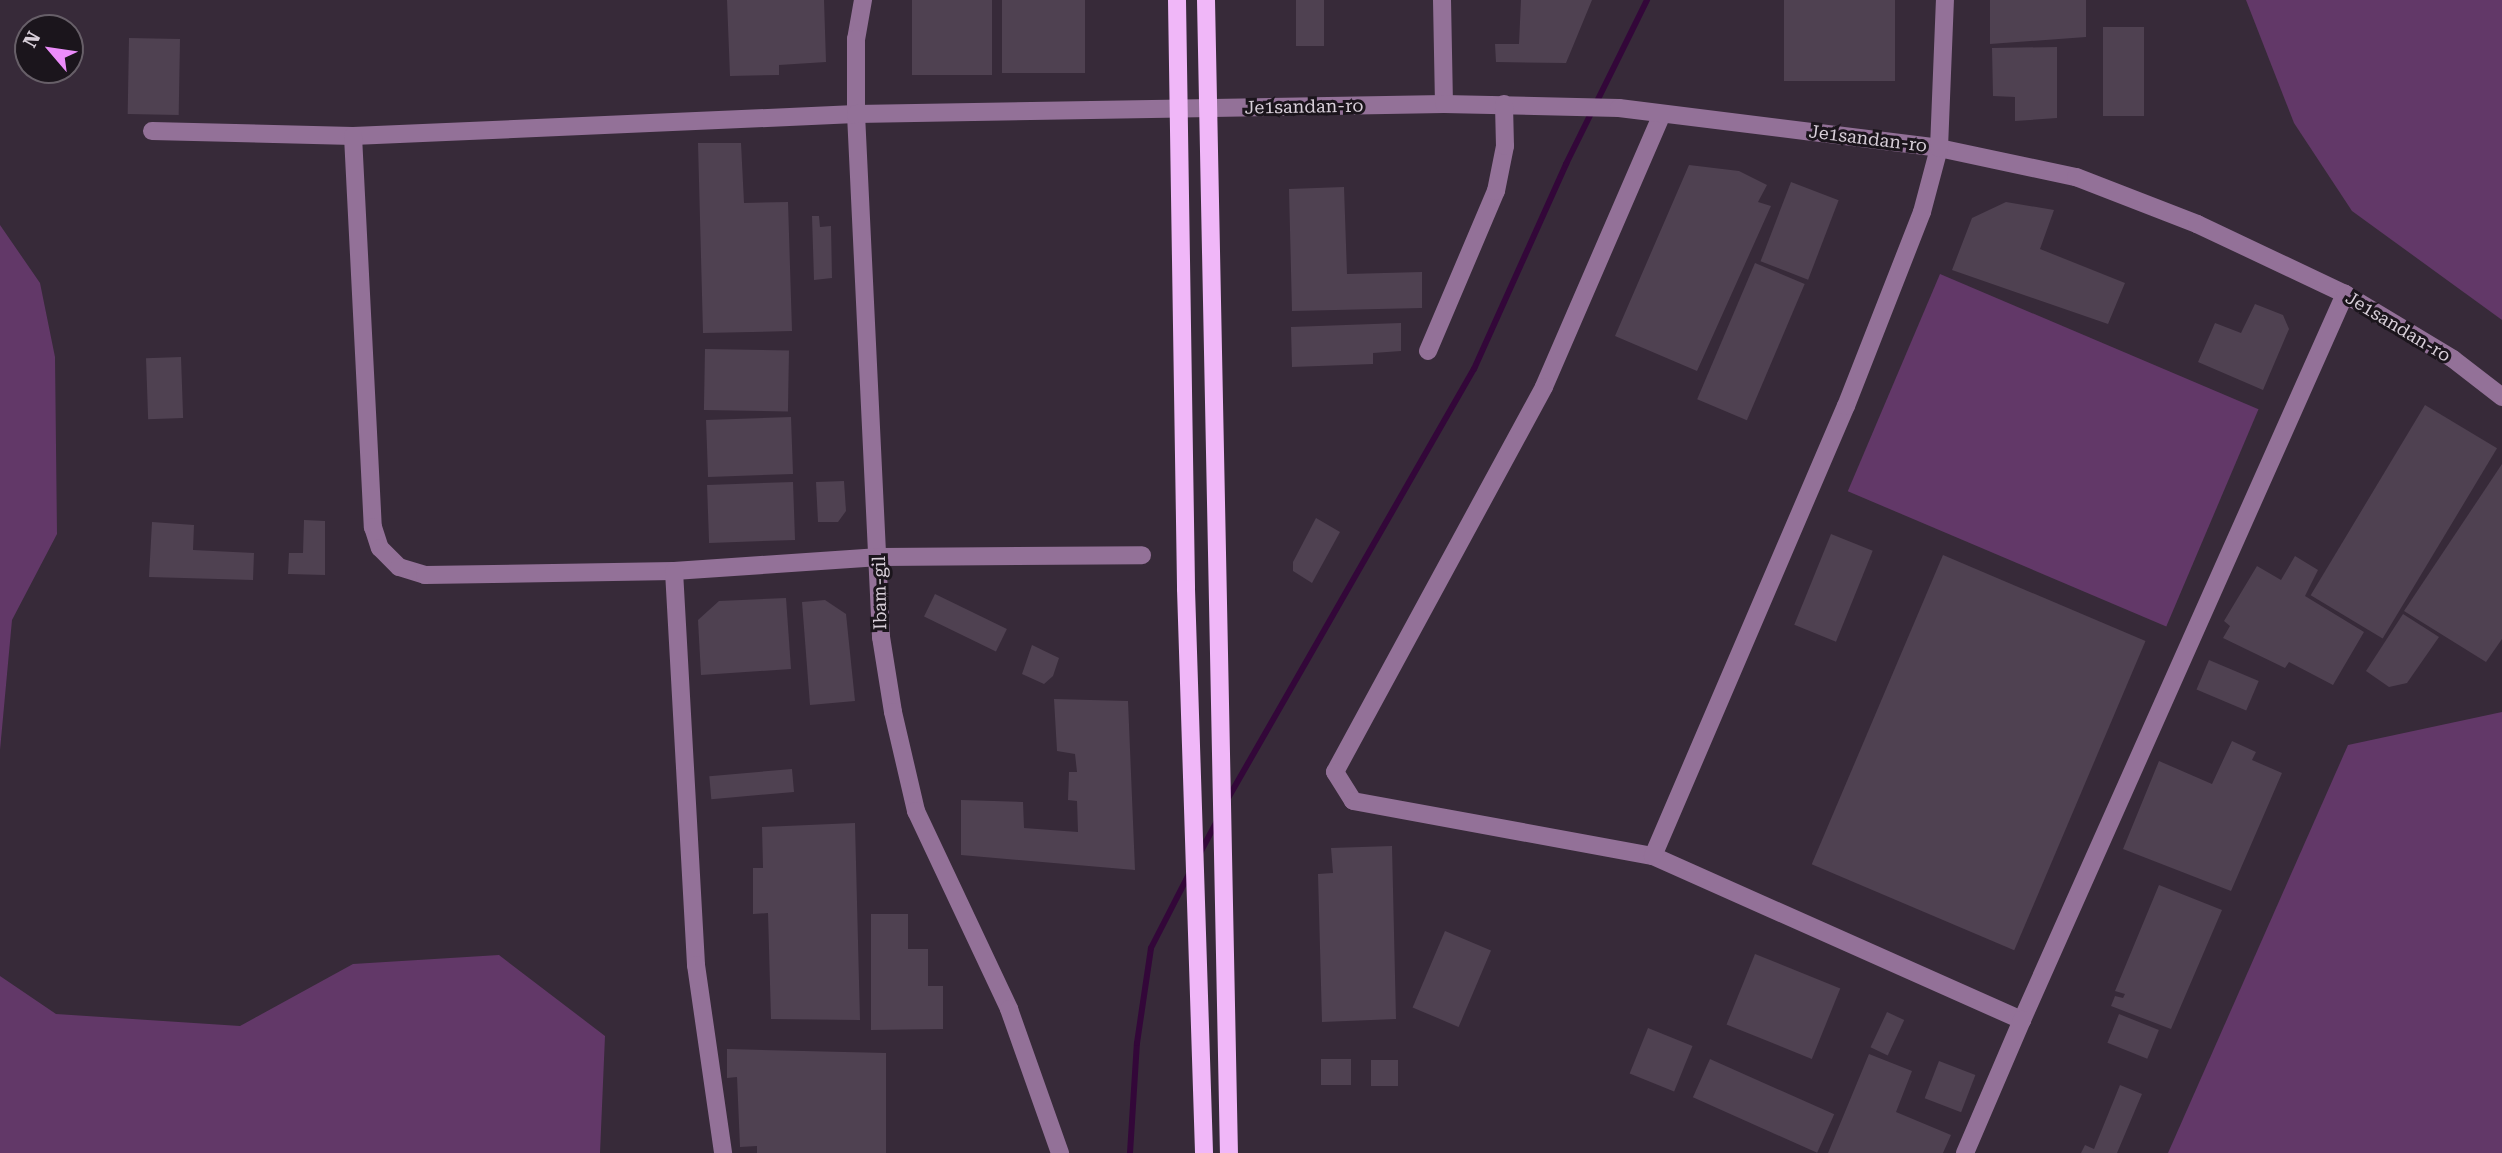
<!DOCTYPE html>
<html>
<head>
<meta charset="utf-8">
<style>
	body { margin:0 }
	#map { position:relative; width:2502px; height:1153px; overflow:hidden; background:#372a39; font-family:"Roboto Serif",serif }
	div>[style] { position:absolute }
	.green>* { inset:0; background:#623868; transform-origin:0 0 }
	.stream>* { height:6px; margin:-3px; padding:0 3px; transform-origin:3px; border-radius:3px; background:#330739 }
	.building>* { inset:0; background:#4f4151; transform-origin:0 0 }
	.minor>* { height:18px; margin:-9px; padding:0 9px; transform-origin:9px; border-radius:9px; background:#937198 }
	.major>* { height:18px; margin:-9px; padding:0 9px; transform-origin:9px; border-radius:9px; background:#f0b7f8 }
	span { translate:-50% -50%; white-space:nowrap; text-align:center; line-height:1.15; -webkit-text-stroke:6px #1b151c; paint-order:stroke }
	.street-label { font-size:18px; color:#d8cfd9 }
	.north { position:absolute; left:14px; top:14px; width:70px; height:70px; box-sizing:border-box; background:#1b151c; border:2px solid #675f68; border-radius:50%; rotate:299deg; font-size:19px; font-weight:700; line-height:28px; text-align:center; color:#d8cfd9 }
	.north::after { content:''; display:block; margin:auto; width:24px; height:32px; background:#ec8cfa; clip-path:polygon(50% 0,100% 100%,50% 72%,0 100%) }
</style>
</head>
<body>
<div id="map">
	<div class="green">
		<div style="clip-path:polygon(2246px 0,2502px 0,2502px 320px,2352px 211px,2294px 123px)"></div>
		<div style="clip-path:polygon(0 225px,40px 283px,55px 357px,57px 534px,12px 620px,0 750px)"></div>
		<div style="left:1940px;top:274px;width:346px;height:236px;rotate:23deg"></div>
		<div style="clip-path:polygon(2502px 712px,2502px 1153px,2168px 1153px,2348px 745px)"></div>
		<div style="clip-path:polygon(499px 955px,605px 1036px,600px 1153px,0 1153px,0 976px,56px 1014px,240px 1026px,353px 964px)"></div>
	</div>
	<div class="stream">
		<div style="left:1227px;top:800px;width:497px;rotate:-60.2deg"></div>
		<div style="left:1474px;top:369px;width:225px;rotate:-65.8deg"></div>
		<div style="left:1566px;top:164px;width:183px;rotate:-63.7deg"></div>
		<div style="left:1200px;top:853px;width:38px;rotate:-62deg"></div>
		<div style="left:1130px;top:1153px;width:110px;rotate:-86.4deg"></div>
		<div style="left:1137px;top:1043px;width:96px;rotate:-81.6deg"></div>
		<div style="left:1151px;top:948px;width:85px;rotate:-62.8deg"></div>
	</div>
	<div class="building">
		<div style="clip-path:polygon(727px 0,824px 0,826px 62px,779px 65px,779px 75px,730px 76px)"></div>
		<div style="left:912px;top:0;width:80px;height:75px"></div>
		<div style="left:1002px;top:0;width:83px;height:73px"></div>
		<div style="left:1296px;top:0;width:28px;height:46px"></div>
		<div style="clip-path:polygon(1521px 0,1592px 0,1566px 63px,1496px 62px,1495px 44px,1519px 44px)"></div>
		<div style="left:1784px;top:0;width:111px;height:81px"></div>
		<div style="clip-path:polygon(1990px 0,2086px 0,2086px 37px,1990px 44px)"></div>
		<div style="left:2103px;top:27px;width:41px;height:89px"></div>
		<div style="left:129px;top:38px;width:51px;height:76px;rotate:1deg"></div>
		<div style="clip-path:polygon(2057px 47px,2057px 118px,2015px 121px,2015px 97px,1993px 96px,1992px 48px)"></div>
		<div style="clip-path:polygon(698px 143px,741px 143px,744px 203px,788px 202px,792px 331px,703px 333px)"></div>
		<div style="clip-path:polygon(1689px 165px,1739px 171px,1767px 185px,1758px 202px,1771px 206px,1697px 371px,1615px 336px)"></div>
		<div style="left:1791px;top:182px;width:51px;height:85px;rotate:21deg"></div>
		<div style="clip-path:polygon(1344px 187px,1347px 274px,1422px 272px,1422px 308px,1292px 311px,1289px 189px)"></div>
		<div style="clip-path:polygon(2006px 202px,2054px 210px,2040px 249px,2125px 283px,2108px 324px,1952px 270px,1972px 218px)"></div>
		<div style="clip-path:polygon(812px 216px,819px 216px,820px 227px,831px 226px,832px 278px,814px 280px)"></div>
		<div style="left:1755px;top:263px;width:54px;height:148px;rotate:23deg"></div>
		<div style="clip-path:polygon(2255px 304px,2283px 315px,2289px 329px,2263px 390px,2198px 362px,2215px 323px,2241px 333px)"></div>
		<div style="clip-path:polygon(1401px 323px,1401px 351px,1373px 353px,1373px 364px,1292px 367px,1291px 327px)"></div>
		<div style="left:705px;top:349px;width:84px;height:61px;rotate:1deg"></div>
		<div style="left:181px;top:357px;width:61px;height:35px;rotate:88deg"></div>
		<div style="left:2425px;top:405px;width:84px;height:222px;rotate:31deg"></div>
		<div style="left:791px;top:417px;width:57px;height:85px;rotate:88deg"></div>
		<div style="clip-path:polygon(2502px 464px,2502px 639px,2486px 662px,2404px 611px)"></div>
		<div style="clip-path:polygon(844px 481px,846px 511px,838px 522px,818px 522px,816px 482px)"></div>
		<div style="left:793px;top:482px;width:58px;height:86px;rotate:88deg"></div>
		<div style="clip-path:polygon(1316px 518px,1340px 532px,1312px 583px,1293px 571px,1293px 562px)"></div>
		<div style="clip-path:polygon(304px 520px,325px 521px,325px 575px,288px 574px,289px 553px,303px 553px)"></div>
		<div style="clip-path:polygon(152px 522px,194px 525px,193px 550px,254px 553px,253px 580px,149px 577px)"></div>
		<div style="left:1831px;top:534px;width:45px;height:98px;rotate:22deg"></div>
		<div style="left:1943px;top:555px;width:220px;height:336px;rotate:23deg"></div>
		<div style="clip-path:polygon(2295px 556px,2318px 570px,2305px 596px,2364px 632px,2333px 685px,2289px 662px,2285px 668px,2223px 638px,2230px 626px,2224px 621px,2257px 566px,2281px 580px)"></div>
		<div style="left:935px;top:594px;width:80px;height:25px;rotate:26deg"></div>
		<div style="clip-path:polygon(786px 598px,791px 669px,701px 675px,698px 620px,719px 601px)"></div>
		<div style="clip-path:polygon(825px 600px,846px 614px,855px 701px,810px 705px,802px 602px)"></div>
		<div style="clip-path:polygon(2403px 614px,2439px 637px,2407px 683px,2389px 687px,2366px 671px)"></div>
		<div style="clip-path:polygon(1032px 645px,1059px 658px,1053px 676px,1044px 684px,1022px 674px)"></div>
		<div style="left:2209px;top:660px;width:54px;height:32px;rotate:23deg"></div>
		<div style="clip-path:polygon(1054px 699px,1128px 701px,1135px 870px,961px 855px,961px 800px,1023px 802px,1024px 828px,1078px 832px,1077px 801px,1068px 800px,1069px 772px,1077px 772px,1075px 754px,1057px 751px)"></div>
		<div style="clip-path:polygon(2232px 741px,2256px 752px,2252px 760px,2282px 773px,2231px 891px,2123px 849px,2159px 761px,2212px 784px)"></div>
		<div style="left:792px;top:769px;width:23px;height:83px;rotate:85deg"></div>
		<div style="clip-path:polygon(855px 823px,860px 1020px,771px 1019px,768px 913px,753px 914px,753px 868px,763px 868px,762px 827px)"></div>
		<div style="clip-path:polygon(1392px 846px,1396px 1019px,1322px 1022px,1318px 874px,1333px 873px,1331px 848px)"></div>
		<div style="clip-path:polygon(2159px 885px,2222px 910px,2171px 1029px,2111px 1006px,2115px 996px,2123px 998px,2125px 994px,2115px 991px)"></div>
		<div style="clip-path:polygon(871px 914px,908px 914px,908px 949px,928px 949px,928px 986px,943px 986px,943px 1029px,871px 1030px)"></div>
		<div style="left:1445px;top:931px;width:50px;height:83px;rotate:23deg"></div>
		<div style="left:1755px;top:954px;width:92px;height:76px;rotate:22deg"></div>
		<div style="left:1887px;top:1012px;width:19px;height:39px;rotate:25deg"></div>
		<div style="left:2119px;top:1014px;width:43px;height:31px;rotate:22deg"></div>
		<div style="left:1648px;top:1028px;width:48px;height:49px;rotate:22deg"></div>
		<div style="clip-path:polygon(727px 1049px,886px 1053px,886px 1153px,757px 1153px,757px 1146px,740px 1147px,737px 1077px,727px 1078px)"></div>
		<div style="clip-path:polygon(1869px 1054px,1912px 1071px,1896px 1112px,1951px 1135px,1943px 1153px,1828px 1153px)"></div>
		<div style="left:1351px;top:1059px;width:26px;height:30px;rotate:90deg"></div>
		<div style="left:1710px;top:1059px;width:136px;height:42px;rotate:24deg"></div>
		<div style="left:1371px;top:1060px;width:27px;height:26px"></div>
		<div style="left:1939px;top:1061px;width:39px;height:40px;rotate:21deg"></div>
		<div style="clip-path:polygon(2120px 1085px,2142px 1094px,2117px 1153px,2081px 1153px,2085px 1145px,2094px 1149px)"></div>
	</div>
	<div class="minor">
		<div style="left:863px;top:0;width:40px;rotate:100deg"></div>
		<div style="left:856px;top:39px;width:75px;rotate:90deg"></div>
		<div style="left:856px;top:114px;width:524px;rotate:87.26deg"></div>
		<div style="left:881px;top:637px;width:76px;rotate:80.9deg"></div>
		<div style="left:893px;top:712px;width:102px;rotate:76.9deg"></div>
		<div style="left:916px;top:811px;width:219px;rotate:64.8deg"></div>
		<div style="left:1009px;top:1009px;width:153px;rotate:70.5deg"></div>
		<div style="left:1442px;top:0;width:104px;rotate:88.9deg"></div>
		<div style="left:1662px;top:114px;width:297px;rotate:113.4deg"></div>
		<div style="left:1544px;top:387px;width:438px;rotate:118.5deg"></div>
		<div style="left:1335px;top:772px;width:34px;rotate:58deg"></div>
		<div style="left:1353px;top:801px;width:305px;rotate:10.4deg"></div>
		<div style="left:1653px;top:856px;width:404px;rotate:24deg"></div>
		<div style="left:2022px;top:1020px;width:795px;rotate:-66.02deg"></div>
		<div style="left:152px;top:131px;width:201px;rotate:1.4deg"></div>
		<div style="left:353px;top:136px;width:503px;rotate:-2.5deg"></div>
		<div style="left:856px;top:114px;width:588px;rotate:-0.97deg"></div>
		<div style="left:1444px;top:104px;width:175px;rotate:1.3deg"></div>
		<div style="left:1619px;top:108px;width:322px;rotate:7.1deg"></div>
		<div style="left:1939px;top:148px;width:140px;rotate:12deg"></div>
		<div style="left:2076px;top:177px;width:130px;rotate:21.2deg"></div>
		<div style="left:2197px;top:224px;width:164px;rotate:25.3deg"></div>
		<div style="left:2345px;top:294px;width:126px;rotate:31deg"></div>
		<div style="left:2453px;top:359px;width:62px;rotate:37.8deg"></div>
		<div style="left:353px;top:136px;width:392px;rotate:87.1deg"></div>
		<div style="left:373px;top:527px;width:22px;rotate:72deg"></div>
		<div style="left:380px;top:548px;width:27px;rotate:45deg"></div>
		<div style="left:399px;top:567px;width:27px;rotate:17deg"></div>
		<div style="left:425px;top:575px;width:249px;rotate:-0.9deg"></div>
		<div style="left:674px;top:571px;width:206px;rotate:-3.9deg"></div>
		<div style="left:880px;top:557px;width:262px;rotate:-0.4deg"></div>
		<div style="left:1428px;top:351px;width:174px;rotate:-67deg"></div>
		<div style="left:1496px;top:191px;width:46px;rotate:-78.7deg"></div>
		<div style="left:1505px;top:146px;width:42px;rotate:-91.4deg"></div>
		<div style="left:674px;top:571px;width:395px;rotate:86.8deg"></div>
		<div style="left:696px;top:965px;width:190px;rotate:81.8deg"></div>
		<div style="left:1653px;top:856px;width:490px;rotate:-66.8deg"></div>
		<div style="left:1846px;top:406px;width:208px;rotate:-68.6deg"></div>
		<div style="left:1922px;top:212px;width:66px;rotate:-75.1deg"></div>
		<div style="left:1939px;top:148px;width:148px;rotate:-87.7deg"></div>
		<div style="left:1965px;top:1153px;width:145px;rotate:-66.8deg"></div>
	</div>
	<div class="major">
		<div style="left:1177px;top:0;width:589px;rotate:89.12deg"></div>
		<div style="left:1186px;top:589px;width:564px;rotate:88.17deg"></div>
		<div style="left:1206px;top:0;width:1153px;rotate:88.86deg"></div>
	</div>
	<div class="street-label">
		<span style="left:1304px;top:107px;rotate:-1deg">Je1sandan-ro</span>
		<span style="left:1868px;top:139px;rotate:7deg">Je1sandan-ro</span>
		<span style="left:2398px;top:327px;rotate:31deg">Je1sandan-ro</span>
		<span style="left:880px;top:593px;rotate:-91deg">Ibam-gil</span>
	</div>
	<div class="north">N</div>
</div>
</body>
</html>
